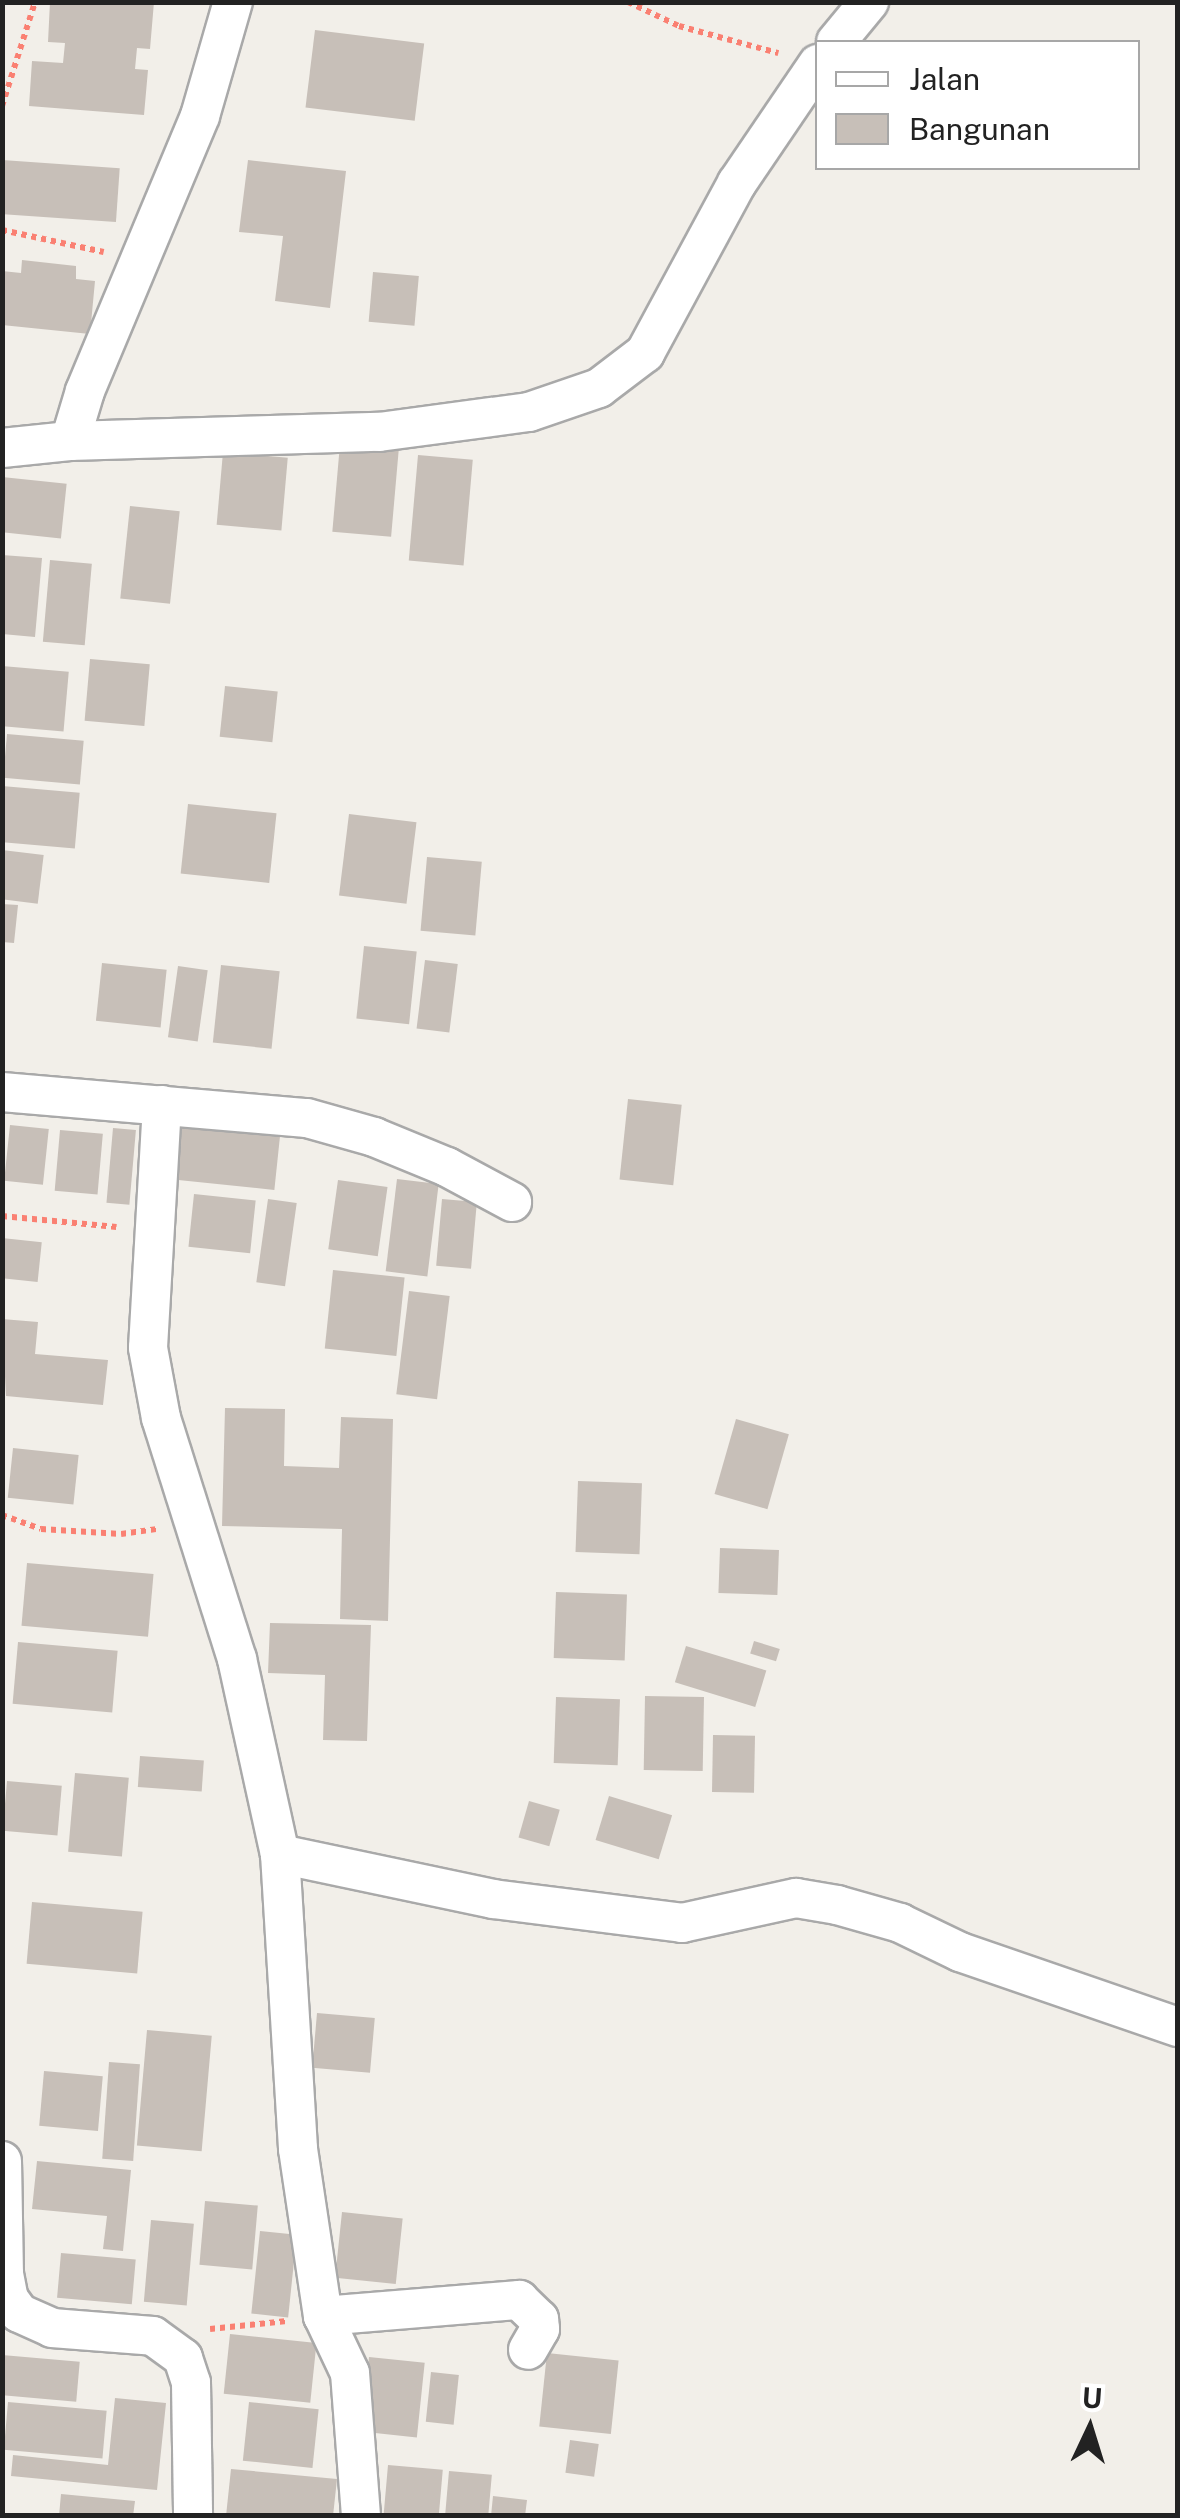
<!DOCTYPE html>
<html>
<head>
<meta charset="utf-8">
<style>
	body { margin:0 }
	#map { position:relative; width:1180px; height:2518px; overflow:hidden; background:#f2efe9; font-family:"Public Sans",sans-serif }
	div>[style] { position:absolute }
	.building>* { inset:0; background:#c7bfb8; transform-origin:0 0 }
	.path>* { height:6px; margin-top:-3px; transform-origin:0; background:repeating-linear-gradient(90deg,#fa8072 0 5px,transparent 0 10px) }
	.roads { filter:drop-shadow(2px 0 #a9a9a9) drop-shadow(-2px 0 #a9a9a9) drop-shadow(0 2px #a9a9a9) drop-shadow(0 -2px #a9a9a9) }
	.street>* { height:38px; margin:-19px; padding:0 19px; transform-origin:19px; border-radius:19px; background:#fff }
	span { translate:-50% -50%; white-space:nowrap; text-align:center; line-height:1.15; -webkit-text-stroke:10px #fff; paint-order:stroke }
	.frame { position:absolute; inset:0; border:5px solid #222; pointer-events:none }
	.legend { position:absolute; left:815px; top:40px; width:325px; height:130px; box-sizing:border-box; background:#fff; border:2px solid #a7a7a7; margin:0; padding:12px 18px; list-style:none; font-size:30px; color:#222 }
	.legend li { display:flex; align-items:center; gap:20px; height:50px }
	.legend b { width:50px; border:2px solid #a7a7a7 }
	.north { position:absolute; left:1040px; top:2378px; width:100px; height:100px; -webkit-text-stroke:8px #fff; paint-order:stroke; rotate:4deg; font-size:28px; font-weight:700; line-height:40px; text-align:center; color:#222 }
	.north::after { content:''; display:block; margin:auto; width:35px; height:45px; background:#222; clip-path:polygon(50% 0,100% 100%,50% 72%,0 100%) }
</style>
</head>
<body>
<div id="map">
	<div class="building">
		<div style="clip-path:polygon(50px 2px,154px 2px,150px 49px,137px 48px,135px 69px,148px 70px,144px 115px,29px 106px,32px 61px,63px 63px,65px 43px,48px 42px)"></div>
		<div style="left:315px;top:30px;width:110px;height:78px;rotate:7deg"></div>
		<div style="left:2px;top:160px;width:118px;height:54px;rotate:4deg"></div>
		<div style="clip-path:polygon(248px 160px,346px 171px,330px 308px,275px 301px,283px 236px,239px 232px)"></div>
		<div style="clip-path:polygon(22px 260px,76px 266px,76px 279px,95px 281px,90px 334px,2px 325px,2px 271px,21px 273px)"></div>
		<div style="left:373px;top:272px;width:46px;height:50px;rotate:5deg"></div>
		<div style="left:340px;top:444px;width:59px;height:88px;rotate:5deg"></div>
		<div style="left:223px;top:452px;width:65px;height:73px;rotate:5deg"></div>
		<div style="left:418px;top:455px;width:55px;height:106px;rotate:5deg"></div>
		<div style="left:2px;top:477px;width:65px;height:55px;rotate:6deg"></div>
		<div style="left:130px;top:506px;width:50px;height:93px;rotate:6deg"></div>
		<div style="clip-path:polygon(2px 555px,42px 558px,35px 637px,2px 634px)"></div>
		<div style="left:50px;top:560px;width:42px;height:82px;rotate:5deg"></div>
		<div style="left:90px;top:659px;width:60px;height:62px;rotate:5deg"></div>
		<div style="left:2px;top:666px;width:67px;height:60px;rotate:5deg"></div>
		<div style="left:225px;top:686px;width:53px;height:51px;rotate:6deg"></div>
		<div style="left:7px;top:734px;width:77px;height:44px;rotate:5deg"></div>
		<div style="left:2px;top:786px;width:78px;height:56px;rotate:5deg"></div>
		<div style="left:188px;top:804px;width:89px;height:70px;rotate:6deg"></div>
		<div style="left:349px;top:814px;width:68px;height:82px;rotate:7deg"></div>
		<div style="left:2px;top:850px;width:42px;height:49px;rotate:7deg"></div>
		<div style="left:427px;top:857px;width:55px;height:74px;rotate:5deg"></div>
		<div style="clip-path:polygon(2px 904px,18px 905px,14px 943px,2px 942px)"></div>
		<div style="left:364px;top:946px;width:53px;height:73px;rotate:6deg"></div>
		<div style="left:425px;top:960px;width:33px;height:69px;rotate:7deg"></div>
		<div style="left:102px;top:963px;width:65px;height:58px;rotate:6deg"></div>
		<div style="left:221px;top:965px;width:59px;height:78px;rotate:6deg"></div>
		<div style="left:178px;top:966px;width:30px;height:72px;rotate:8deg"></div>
		<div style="left:628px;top:1099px;width:54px;height:81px;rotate:6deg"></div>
		<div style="left:183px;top:1112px;width:99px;height:68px;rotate:6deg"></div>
		<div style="left:10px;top:1125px;width:39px;height:56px;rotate:6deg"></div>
		<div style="left:113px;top:1128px;width:23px;height:75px;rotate:5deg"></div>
		<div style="left:60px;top:1130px;width:43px;height:61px;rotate:5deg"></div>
		<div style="left:397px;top:1179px;width:42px;height:93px;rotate:7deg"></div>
		<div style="left:338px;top:1180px;width:50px;height:70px;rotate:8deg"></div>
		<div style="left:194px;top:1194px;width:62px;height:53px;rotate:6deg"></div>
		<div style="left:268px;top:1199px;width:29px;height:84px;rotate:8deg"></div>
		<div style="left:442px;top:1199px;width:35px;height:67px;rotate:5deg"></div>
		<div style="left:2px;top:1238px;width:40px;height:40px;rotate:6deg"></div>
		<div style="left:333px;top:1270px;width:72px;height:79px;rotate:6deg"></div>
		<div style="left:409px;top:1291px;width:41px;height:104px;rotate:7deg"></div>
		<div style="clip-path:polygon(2px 1319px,38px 1322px,35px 1354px,108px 1360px,103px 1405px,6px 1396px)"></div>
		<div style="clip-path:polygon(225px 1408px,285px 1409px,284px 1466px,339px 1468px,341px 1417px,393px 1419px,388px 1621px,340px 1619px,342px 1529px,222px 1526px)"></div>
		<div style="left:736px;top:1419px;width:55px;height:78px;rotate:16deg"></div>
		<div style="left:13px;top:1448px;width:66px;height:50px;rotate:6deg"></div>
		<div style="left:578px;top:1481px;width:64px;height:71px;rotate:2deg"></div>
		<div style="left:720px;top:1548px;width:59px;height:45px;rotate:2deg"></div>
		<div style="left:27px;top:1563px;width:127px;height:63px;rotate:5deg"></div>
		<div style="left:556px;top:1592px;width:71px;height:66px;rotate:2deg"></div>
		<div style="clip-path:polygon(270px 1623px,371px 1625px,367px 1741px,323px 1740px,325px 1675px,268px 1673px)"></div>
		<div style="left:754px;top:1641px;width:27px;height:13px;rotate:17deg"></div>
		<div style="left:18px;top:1642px;width:100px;height:62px;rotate:5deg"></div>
		<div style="left:686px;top:1646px;width:84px;height:38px;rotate:17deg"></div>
		<div style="left:645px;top:1696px;width:59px;height:74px;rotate:1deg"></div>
		<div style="left:556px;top:1697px;width:64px;height:66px;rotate:2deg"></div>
		<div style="left:713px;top:1735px;width:42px;height:57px;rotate:1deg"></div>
		<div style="left:140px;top:1756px;width:64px;height:31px;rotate:4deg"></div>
		<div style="left:75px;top:1773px;width:54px;height:79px;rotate:5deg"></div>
		<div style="left:7px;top:1781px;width:55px;height:50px;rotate:5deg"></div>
		<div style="left:609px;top:1796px;width:66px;height:46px;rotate:17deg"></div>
		<div style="left:529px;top:1801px;width:32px;height:38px;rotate:16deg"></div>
		<div style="left:32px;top:1902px;width:111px;height:62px;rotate:5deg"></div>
		<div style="left:317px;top:2013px;width:58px;height:55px;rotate:5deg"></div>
		<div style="left:147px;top:2030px;width:65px;height:116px;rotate:5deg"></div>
		<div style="left:109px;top:2062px;width:31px;height:97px;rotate:4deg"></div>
		<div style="left:44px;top:2071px;width:59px;height:55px;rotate:5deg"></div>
		<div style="clip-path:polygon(37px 2161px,131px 2170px,123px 2251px,103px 2249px,107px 2216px,32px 2209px)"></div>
		<div style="left:205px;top:2201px;width:53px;height:64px;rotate:5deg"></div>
		<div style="left:342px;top:2212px;width:61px;height:66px;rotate:6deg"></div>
		<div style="left:151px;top:2220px;width:43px;height:82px;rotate:5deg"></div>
		<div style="left:260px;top:2231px;width:37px;height:83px;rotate:6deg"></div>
		<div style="left:61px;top:2253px;width:75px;height:45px;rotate:5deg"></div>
		<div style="left:230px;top:2334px;width:87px;height:60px;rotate:6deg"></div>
		<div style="left:547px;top:2353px;width:72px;height:74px;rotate:6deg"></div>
		<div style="left:2px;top:2355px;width:78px;height:40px;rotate:5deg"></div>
		<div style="left:369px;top:2357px;width:56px;height:75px;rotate:6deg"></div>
		<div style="left:431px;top:2372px;width:28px;height:50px;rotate:6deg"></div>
		<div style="clip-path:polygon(115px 2398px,166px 2403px,157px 2490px,11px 2476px,13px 2455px,108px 2465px)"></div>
		<div style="left:8px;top:2402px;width:99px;height:48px;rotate:5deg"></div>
		<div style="left:249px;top:2402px;width:70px;height:59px;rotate:6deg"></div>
		<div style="left:570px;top:2440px;width:29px;height:33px;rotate:8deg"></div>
		<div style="left:388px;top:2465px;width:55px;height:51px;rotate:5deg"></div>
		<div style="clip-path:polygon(231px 2469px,337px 2479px,333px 2516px,226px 2516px)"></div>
		<div style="left:449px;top:2471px;width:43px;height:45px;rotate:5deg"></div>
		<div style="clip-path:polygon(61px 2494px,135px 2501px,133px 2516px,59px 2516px)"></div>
		<div style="clip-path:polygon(493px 2496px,527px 2500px,525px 2516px,491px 2516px)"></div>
	</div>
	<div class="path">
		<div style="left:628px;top:2px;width:56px;rotate:25.2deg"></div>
		<div style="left:679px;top:26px;width:103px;rotate:15.3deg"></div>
		<div style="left:2px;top:106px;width:109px;rotate:-72.4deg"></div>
		<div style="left:2px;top:230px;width:104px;rotate:12.2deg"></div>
		<div style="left:2px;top:1216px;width:115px;rotate:5.5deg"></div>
		<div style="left:2px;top:1515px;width:41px;rotate:19.7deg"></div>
		<div style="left:41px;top:1529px;width:80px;rotate:3.6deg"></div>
		<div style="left:121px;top:1534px;width:37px;rotate:-8deg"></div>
		<div style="left:210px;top:2329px;width:77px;rotate:-5.9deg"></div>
	</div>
	<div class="roads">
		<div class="street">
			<div style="left:836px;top:42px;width:52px;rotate:-50.5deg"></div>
			<div style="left:70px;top:441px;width:309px;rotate:-1.7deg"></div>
			<div style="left:379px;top:432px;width:151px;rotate:-7.6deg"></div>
			<div style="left:529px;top:412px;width:74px;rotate:-18.9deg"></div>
			<div style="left:599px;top:388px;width:58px;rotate:-37.3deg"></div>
			<div style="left:645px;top:353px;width:193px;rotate:-61.6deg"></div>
			<div style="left:737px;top:183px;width:144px;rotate:-55.8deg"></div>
			<div style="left:2px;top:448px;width:68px;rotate:-5.9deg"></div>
			<div style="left:70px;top:441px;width:52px;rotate:-73.3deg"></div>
			<div style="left:85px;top:391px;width:298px;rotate:-67.3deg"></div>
			<div style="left:200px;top:116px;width:119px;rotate:-73.9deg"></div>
			<div style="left:2px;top:1092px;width:306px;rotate:4.9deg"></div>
			<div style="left:307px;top:1118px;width:70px;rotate:15.8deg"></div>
			<div style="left:374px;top:1137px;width:79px;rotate:22.3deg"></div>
			<div style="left:447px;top:1167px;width:74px;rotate:28.3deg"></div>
			<div style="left:162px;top:1105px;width:243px;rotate:93.3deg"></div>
			<div style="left:148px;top:1348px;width:71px;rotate:79.5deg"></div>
			<div style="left:161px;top:1418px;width:253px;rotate:72.5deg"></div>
			<div style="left:237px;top:1659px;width:200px;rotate:77.6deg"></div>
			<div style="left:280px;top:1854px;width:296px;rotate:86.5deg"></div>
			<div style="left:298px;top:2149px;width:169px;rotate:81.5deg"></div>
			<div style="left:323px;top:2316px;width:63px;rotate:64.7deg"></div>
			<div style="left:350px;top:2373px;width:143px;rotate:85.6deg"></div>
			<div style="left:280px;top:1854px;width:218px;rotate:11.9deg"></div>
			<div style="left:493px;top:1899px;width:191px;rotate:7.2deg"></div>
			<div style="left:682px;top:1923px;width:117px;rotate:-12.4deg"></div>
			<div style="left:796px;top:1898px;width:42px;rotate:9.7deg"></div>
			<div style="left:837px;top:1905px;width:66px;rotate:15.9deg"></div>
			<div style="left:900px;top:1923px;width:67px;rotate:25.8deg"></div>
			<div style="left:960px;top:1952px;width:231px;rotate:19deg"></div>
			<div style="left:2px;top:2161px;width:113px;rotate:89deg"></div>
			<div style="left:4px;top:2274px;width:25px;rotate:79deg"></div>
			<div style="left:9px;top:2299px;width:17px;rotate:54deg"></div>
			<div style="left:19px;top:2313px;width:36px;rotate:24deg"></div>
			<div style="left:52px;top:2328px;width:101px;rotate:4.5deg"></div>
			<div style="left:153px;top:2336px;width:37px;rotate:36deg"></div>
			<div style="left:183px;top:2358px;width:26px;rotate:72deg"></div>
			<div style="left:191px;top:2383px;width:133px;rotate:89.1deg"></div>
			<div style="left:323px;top:2316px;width:197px;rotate:-4.7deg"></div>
			<div style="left:519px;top:2300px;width:28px;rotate:44deg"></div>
			<div style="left:539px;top:2319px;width:10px;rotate:84deg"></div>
			<div style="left:540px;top:2329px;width:24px;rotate:120deg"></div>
		</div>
	</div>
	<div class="frame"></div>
	<ul class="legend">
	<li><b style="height:12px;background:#fff"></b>Jalan</li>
	<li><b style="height:28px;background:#c7bfb8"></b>Bangunan</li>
	</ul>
	<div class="north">U</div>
</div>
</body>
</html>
